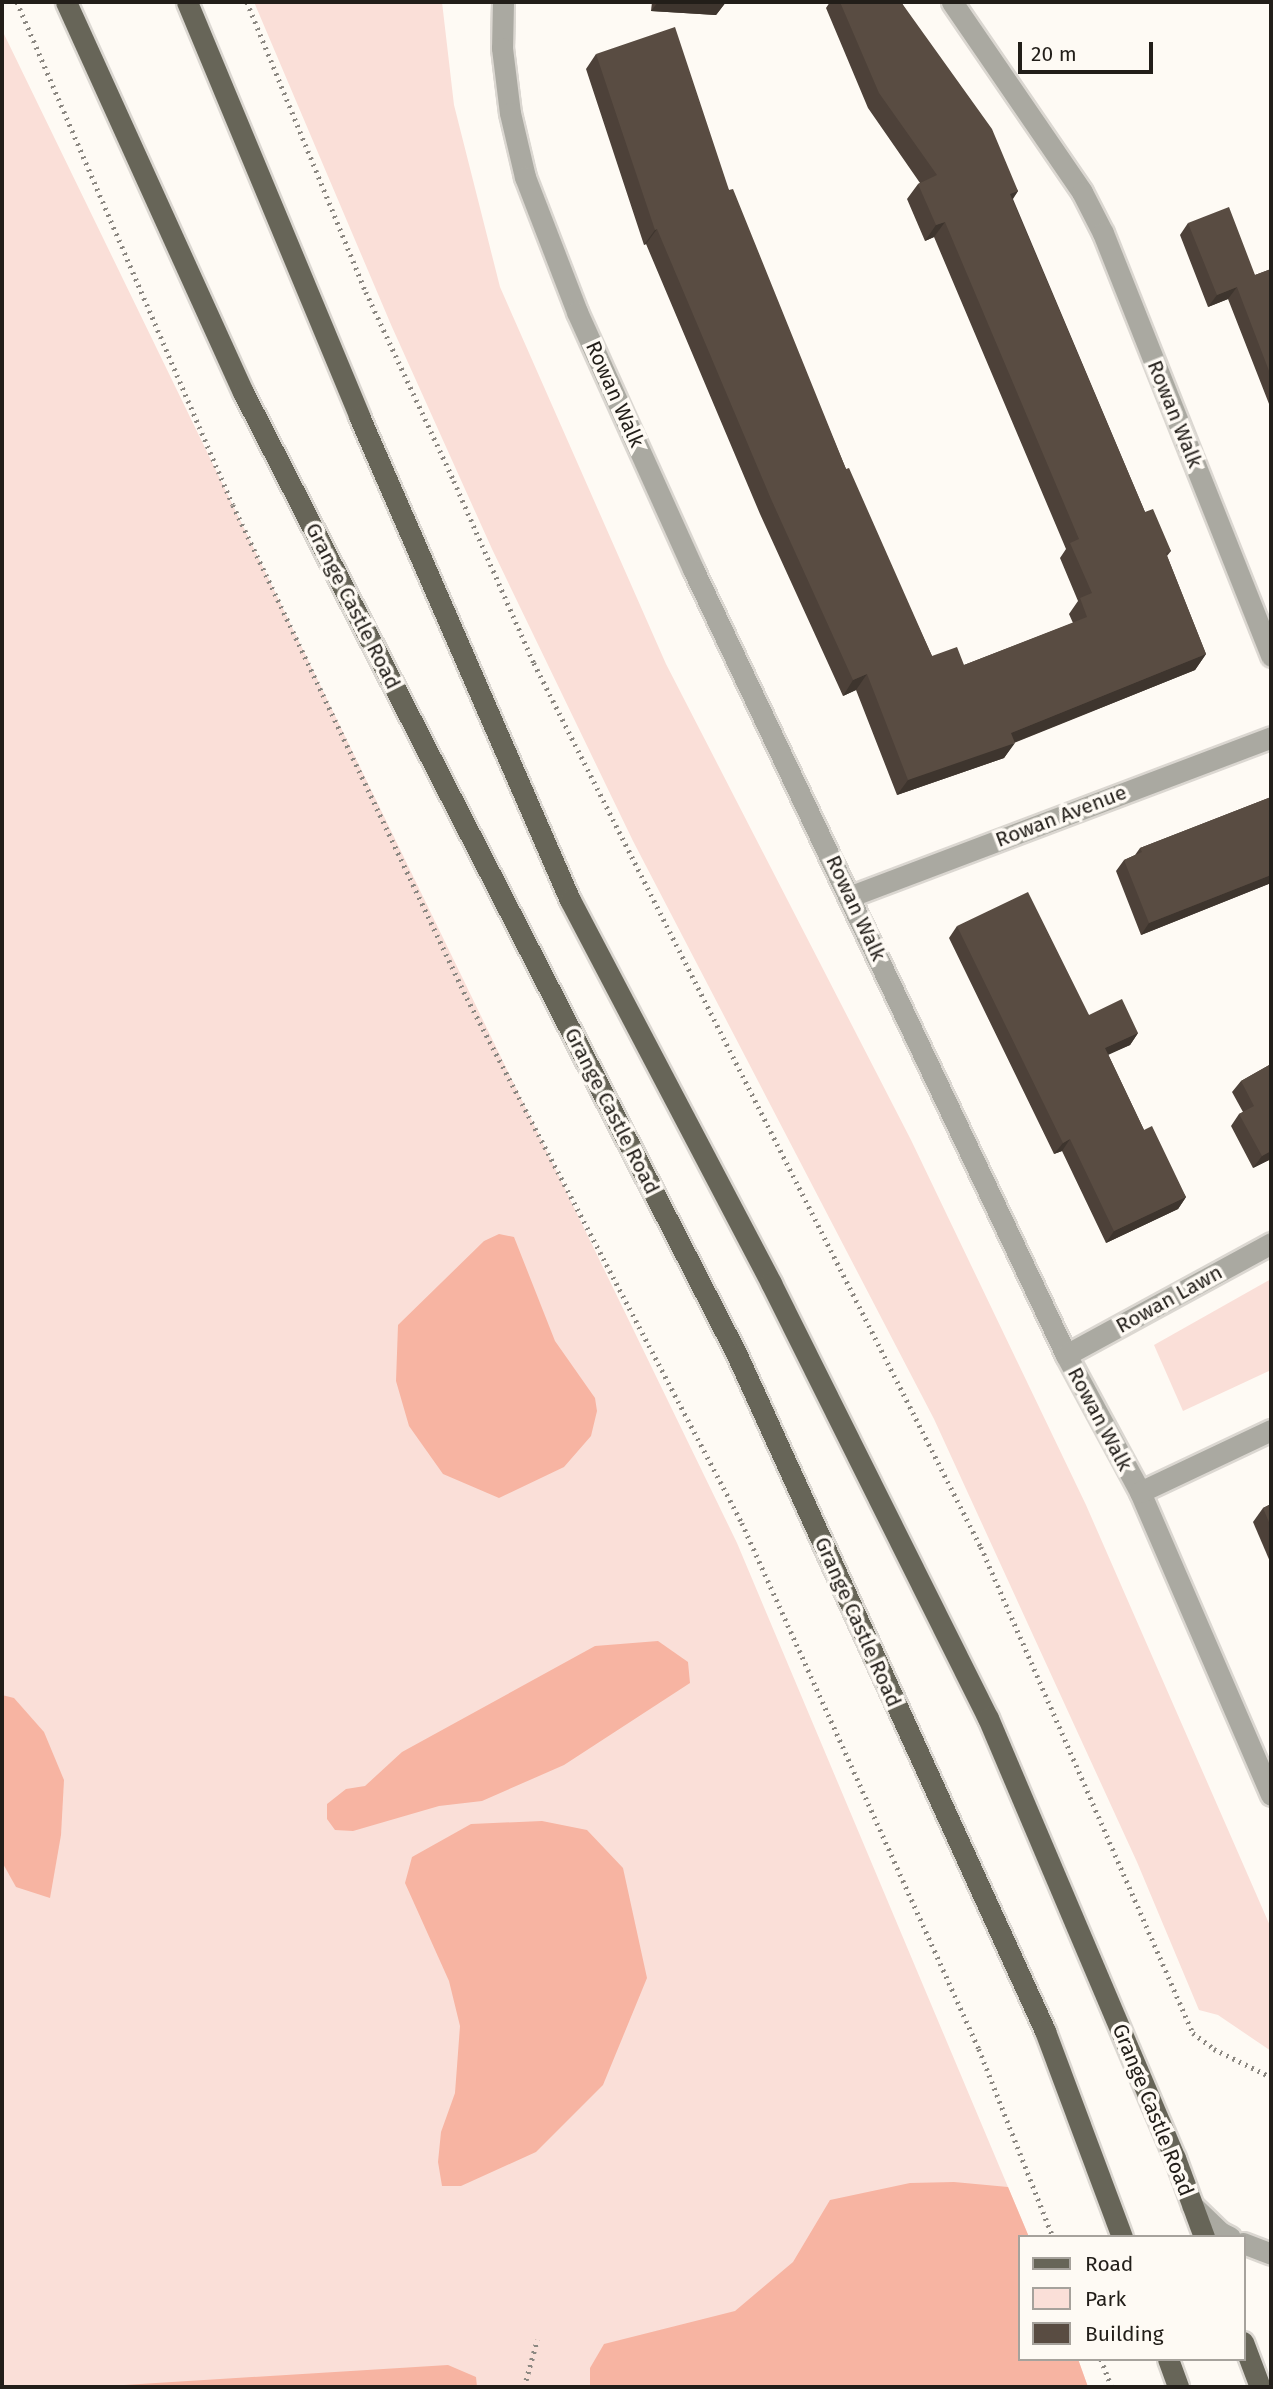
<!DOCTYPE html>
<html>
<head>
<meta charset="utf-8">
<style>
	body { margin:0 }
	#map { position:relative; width:1273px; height:2389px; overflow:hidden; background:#fefaf4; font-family:"Fira Sans",sans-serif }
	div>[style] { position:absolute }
	.green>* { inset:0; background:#fadfd8 }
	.forest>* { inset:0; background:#f7b4a2 }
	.path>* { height:4.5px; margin-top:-2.25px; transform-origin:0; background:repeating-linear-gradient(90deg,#8c8882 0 2px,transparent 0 7px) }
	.roads { filter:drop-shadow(2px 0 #dbd7d1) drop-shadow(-2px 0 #dbd7d1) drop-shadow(0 2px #dbd7d1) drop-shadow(0 -2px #dbd7d1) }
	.minor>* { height:21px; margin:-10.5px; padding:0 10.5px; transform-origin:10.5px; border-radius:10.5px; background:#aaa9a1 }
	.major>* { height:21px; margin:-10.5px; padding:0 10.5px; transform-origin:10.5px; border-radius:10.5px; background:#676558 }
	.wall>* { inset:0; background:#4d4139 }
	.shaded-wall>* { inset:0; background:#3e352e }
	.building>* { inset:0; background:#594c42 }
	span { translate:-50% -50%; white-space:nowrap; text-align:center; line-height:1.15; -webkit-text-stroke:7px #fefaf4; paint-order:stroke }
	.street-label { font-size:21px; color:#221e19 }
	.frame { position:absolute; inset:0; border:4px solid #221e19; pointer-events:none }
	.legend { position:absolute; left:1018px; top:2235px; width:228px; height:126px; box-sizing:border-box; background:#fefaf4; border:2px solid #a6a29c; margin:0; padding:9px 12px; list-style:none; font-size:21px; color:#221e19 }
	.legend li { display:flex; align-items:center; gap:14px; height:35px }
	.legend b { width:35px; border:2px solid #a6a29c }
	.scale { position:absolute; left:1018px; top:42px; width:135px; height:32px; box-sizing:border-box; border:4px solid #221e19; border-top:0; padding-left:9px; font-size:21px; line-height:24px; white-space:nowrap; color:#221e19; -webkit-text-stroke:5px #fefaf4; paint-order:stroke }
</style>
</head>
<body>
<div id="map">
	<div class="green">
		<div style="clip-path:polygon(254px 2px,442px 2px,454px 105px,500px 287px,666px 664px,911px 1140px,1086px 1505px,1271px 1928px,1271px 2051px,1218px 2015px,1199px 2010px,1137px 1862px,934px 1419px,633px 841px,492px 549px,392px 327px)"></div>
		<div style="clip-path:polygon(2px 30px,737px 1543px,1029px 2237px,1019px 2237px,1019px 2359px,1078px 2359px,1088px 2387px,2px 2387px)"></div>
		<div style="clip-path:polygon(1271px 1279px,1271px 1370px,1183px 1411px,1154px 1345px)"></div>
	</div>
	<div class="forest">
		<div style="clip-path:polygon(499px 1234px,514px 1237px,555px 1341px,595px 1398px,597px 1411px,591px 1436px,564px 1467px,499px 1498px,443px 1474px,409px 1426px,396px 1381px,398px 1325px,484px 1241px)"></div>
		<div style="clip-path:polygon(658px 1641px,688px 1662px,690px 1683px,564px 1765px,482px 1801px,439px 1806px,353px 1831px,335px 1830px,327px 1819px,327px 1804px,346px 1789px,365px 1786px,402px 1752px,595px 1646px)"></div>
		<div style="clip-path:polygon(2px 1695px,14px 1698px,44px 1732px,64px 1780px,61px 1835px,50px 1898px,16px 1887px,2px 1862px)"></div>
		<div style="clip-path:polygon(542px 1821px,587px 1830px,623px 1868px,647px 1978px,603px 2085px,536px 2152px,461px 2186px,442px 2186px,438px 2162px,441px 2132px,455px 2093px,460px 2026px,449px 1981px,405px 1883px,412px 1857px,471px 1824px)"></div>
		<div style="clip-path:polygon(954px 2182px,1008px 2187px,1029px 2237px,1019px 2237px,1019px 2359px,1078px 2359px,1088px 2387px,590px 2387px,590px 2368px,604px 2344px,735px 2311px,793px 2262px,830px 2200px,910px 2183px)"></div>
		<div style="clip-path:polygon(448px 2365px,476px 2377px,477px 2387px,92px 2387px)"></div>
	</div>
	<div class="path">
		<div style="left:17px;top:2px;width:547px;rotate:66.76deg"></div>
		<div style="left:233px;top:505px;width:546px;rotate:64.61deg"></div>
		<div style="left:467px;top:998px;width:593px;rotate:62.35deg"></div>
		<div style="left:742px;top:1523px;width:577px;rotate:65.75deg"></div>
		<div style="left:979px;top:2049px;width:202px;rotate:68.5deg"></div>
		<div style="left:247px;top:2px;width:313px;rotate:67.7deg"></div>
		<div style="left:366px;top:292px;width:208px;rotate:65deg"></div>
		<div style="left:454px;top:481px;width:199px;rotate:66.3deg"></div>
		<div style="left:534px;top:663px;width:991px;rotate:63.18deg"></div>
		<div style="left:981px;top:1547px;width:530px;rotate:66.43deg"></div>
		<div style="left:1193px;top:2033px;width:26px;rotate:37deg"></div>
		<div style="left:1214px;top:2049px;width:64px;rotate:26.2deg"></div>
		<div style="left:1101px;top:2359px;width:30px;rotate:69deg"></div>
		<div style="left:524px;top:2387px;width:49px;rotate:-74.5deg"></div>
	</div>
	<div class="roads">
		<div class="minor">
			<div style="left:503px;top:2px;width:46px;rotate:91.2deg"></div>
			<div style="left:502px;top:48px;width:65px;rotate:83deg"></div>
			<div style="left:510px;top:113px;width:66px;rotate:76.8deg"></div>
			<div style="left:525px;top:177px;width:145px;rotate:68.9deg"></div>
			<div style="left:577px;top:312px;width:282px;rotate:65.7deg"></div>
			<div style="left:693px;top:569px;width:870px;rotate:64.61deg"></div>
			<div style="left:1066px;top:1355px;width:156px;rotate:61.6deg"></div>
			<div style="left:1140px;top:1492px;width:330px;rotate:66.6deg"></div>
			<div style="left:952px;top:2px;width:230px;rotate:55.6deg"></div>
			<div style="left:1082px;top:192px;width:46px;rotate:62.9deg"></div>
			<div style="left:1103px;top:233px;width:455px;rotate:68.3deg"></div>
			<div style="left:851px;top:896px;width:449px;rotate:-20.7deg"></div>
			<div style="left:1066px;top:1355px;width:234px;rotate:-28.6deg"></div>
			<div style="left:1140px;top:1492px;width:145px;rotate:-25.3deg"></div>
			<div style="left:1192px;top:2205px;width:39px;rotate:44deg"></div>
			<div style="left:1220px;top:2232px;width:11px;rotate:27deg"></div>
			<div style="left:1243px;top:2243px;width:30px;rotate:21deg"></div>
		</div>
		<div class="major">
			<div style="left:66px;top:2px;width:428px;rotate:65.6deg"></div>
			<div style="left:243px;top:392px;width:1082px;rotate:62.84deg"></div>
			<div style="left:737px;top:1355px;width:743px;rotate:65.5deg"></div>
			<div style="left:1045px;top:2031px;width:220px;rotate:69.5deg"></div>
			<div style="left:187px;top:2px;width:448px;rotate:67.4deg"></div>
			<div style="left:359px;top:416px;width:528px;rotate:66.45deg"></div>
			<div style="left:570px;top:900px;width:433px;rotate:62.3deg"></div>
			<div style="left:771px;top:1283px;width:486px;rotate:63.5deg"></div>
			<div style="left:988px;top:1718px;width:478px;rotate:67deg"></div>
			<div style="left:1175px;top:2158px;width:84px;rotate:69.8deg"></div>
			<div style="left:1243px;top:2342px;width:48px;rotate:69.3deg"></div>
			<div style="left:1168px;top:2359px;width:30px;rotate:70deg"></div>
		</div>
	</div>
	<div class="wall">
		<div style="clip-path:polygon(652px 2px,726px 2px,716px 15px,651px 11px)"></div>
		<div style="clip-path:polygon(830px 2px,901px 2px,1018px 191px,1013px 199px,1145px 512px,1171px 551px,1167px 556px,1206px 654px,1195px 670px,1014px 743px,1004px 758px,897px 795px,856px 690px,843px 696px,760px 514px,646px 244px,644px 245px,586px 69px,596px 54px,729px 190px,846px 469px,932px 656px,964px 665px,1073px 623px,1069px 614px,1078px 601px,1060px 558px,1066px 549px,934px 237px,925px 241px,907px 199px,918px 184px,920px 183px,868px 108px,826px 8px)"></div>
		<div style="clip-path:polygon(1188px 223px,1255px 275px,1271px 269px,1271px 409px,1228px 299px,1208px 307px,1180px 235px)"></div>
		<div style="clip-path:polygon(1271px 797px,1271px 883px,1141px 935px,1116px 871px,1124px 860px,1135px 855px,1140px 848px)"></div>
		<div style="clip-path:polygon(957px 926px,1089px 1015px,1138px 1033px,1130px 1045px,1108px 1054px,1144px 1130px,1186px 1197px,1178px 1209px,1106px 1243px,1062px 1151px,1054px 1154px,949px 938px)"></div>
		<div style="clip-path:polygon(1271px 1064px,1271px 1161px,1270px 1162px,1269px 1160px,1253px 1168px,1231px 1126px,1239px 1114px,1243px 1112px,1232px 1092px,1241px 1081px)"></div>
		<div style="clip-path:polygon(1271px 1504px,1271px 1564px,1253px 1522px,1263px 1508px)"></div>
	</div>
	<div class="shaded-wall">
		<div style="clip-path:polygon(658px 2px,726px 2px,716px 15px,651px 11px)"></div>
		<div style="clip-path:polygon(1018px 191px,1007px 206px,1010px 194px)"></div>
		<div style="clip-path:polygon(945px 222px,934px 237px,925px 241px,936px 225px)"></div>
		<div style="clip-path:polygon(657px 229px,646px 244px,644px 245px,655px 230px)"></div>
		<div style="clip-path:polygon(1237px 287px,1228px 299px,1208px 307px,1217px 295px)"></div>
		<div style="clip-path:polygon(1206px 654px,1195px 670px,1005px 746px,1015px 743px,1004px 758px,897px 795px,908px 780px,1011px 733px)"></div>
		<div style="clip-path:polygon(867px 674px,856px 690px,843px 696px,853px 680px)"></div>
		<div style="clip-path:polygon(1271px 875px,1271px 883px,1141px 935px,1149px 923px)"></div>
		<div style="clip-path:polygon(1138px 1033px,1130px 1045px,1097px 1060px,1105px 1048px)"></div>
		<div style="clip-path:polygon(1070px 1139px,1062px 1151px,1054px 1154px,1063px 1143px)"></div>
		<div style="clip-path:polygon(1271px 1151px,1271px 1156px,1269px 1160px,1253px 1168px,1262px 1156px)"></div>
		<div style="clip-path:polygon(1186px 1197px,1178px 1209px,1106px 1243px,1114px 1231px)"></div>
	</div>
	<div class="building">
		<div style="clip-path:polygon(840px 2px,901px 2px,992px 129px,1018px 191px,1010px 194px,1145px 512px,1153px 509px,1171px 551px,1166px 553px,1206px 654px,1011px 733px,1015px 743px,908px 780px,867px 674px,853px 680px,771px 499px,657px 229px,655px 230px,596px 54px,675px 27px,729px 190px,733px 189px,846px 469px,849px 468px,932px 656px,957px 647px,964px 665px,1087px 617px,1080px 598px,1092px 593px,1070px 543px,1079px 539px,945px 222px,936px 225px,918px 184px,937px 175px,879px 93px)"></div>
		<div style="clip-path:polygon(1229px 207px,1255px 275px,1271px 269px,1271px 376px,1237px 287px,1217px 295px,1188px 223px)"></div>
		<div style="clip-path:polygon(1271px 797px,1271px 875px,1149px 923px,1124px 860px,1142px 852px,1140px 848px)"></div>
		<div style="clip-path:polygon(1028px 892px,1089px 1015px,1122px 999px,1138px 1033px,1105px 1048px,1144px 1130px,1152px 1126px,1186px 1197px,1114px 1231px,1070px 1139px,1063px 1143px,957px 926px)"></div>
		<div style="clip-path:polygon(1271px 1064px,1271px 1151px,1262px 1156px,1239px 1114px,1254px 1106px,1241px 1081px)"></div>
		<div style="clip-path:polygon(1271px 1504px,1271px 1527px,1263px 1508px)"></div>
	</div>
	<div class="street-label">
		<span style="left:615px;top:394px;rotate:66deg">Rowan Walk</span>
		<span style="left:1175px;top:414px;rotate:68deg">Rowan Walk</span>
		<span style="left:353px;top:606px;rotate:63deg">Grange Castle Road</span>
		<span style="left:1061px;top:816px;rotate:-21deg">Rowan Avenue</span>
		<span style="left:856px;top:908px;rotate:65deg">Rowan Walk</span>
		<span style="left:612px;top:1111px;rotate:63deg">Grange Castle Road</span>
		<span style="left:1169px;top:1299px;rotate:-29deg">Rowan Lawn</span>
		<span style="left:1100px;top:1419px;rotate:62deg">Rowan Walk</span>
		<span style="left:858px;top:1622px;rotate:66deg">Grange Castle Road</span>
		<span style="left:1153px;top:2110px;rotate:68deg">Grange Castle Road</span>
	</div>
	<div class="frame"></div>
	<ul class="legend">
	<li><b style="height:9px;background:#676558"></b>Road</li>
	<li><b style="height:19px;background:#fadfd8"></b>Park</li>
	<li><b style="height:19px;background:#594c42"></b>Building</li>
	</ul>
	<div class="scale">20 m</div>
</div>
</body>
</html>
